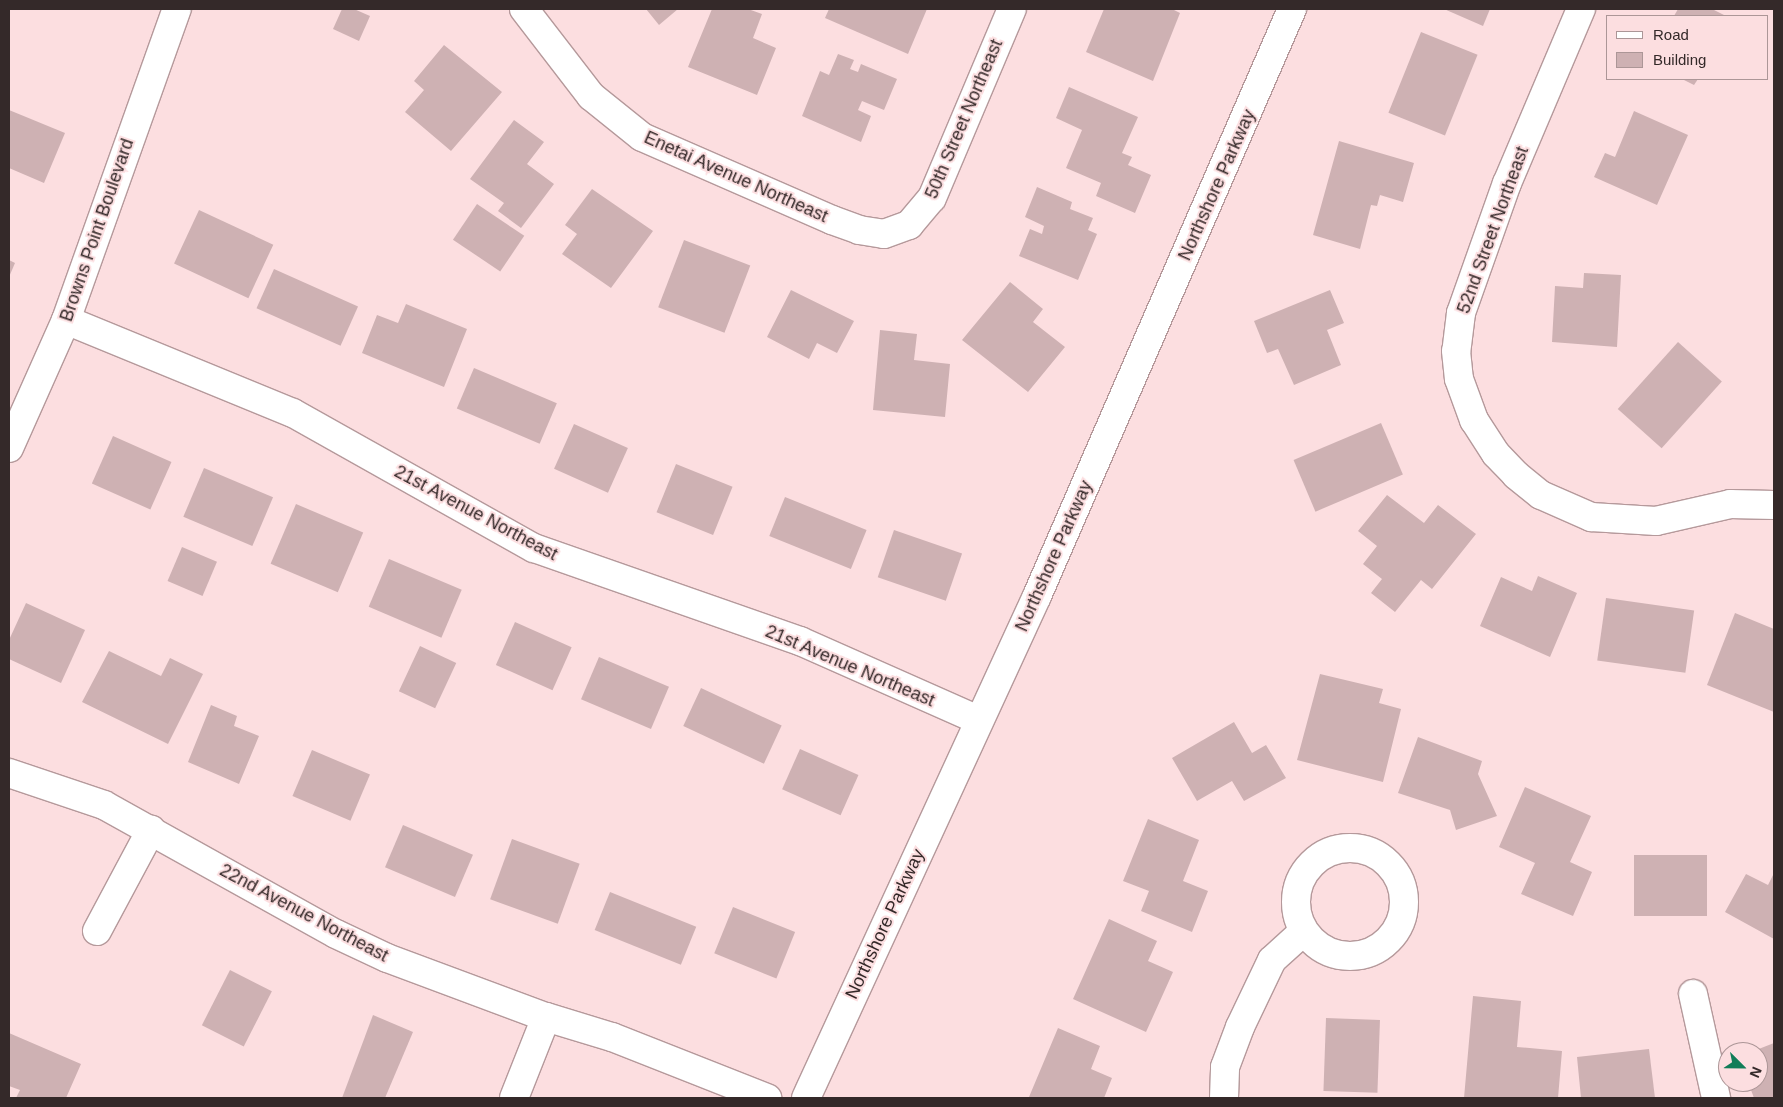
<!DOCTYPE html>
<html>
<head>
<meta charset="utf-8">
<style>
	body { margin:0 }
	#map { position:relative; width:1783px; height:1107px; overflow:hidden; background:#fcdee0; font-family:Helvetica,sans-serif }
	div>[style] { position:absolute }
	.building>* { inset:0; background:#ceb1b3; transform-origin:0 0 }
	.roads { filter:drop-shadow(1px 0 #b5999b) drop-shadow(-1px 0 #b5999b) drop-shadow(0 1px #b5999b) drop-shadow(0 -1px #b5999b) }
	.minor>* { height:28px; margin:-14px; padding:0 14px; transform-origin:14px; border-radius:14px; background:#fff }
	.minor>.ring { margin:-14px; padding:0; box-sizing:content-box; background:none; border:28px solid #fff; border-radius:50% }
	span { translate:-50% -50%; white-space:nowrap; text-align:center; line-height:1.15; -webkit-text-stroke:4px #fcdee0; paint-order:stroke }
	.street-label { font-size:18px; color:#342929 }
	.frame { position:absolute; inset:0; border:10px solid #342929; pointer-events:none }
	.legend { position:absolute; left:1606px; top:15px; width:162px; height:65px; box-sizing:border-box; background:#fcdee0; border:1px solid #ac9697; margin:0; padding:6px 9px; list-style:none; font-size:15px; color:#342929 }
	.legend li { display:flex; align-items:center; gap:10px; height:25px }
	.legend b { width:25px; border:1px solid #ac9697 }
	.north { position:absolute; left:1718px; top:1042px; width:50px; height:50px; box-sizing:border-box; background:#fcdee0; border:1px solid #ac9697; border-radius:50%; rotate:113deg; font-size:14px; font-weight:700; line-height:20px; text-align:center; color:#342929 }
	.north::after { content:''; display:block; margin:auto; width:18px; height:22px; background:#117d58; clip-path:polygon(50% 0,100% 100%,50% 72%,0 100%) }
</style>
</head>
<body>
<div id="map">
	<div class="building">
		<div style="clip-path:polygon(342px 9px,354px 9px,370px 16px,359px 41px,333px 29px)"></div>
		<div style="clip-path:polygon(646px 9px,678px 9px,659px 25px)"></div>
		<div style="clip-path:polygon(712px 9px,748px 9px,762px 14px,753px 38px,776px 48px,757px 95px,688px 67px)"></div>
		<div style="clip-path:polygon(829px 9px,927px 9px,908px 54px,825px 18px)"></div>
		<div style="clip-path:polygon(1104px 9px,1172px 9px,1180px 13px,1153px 81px,1086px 52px)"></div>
		<div style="clip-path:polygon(1444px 9px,1490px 9px,1483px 26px)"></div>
		<div style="clip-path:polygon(1678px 9px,1712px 9px,1726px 16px,1674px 16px)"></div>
		<div style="left:1421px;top:32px;width:61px;height:87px;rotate:22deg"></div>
		<div style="clip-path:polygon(444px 45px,502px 92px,451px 151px,405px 112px,424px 90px,414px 81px)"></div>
		<div style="clip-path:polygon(838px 54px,854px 60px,850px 69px,858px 72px,861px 64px,897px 79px,884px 110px,862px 101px,858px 110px,871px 116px,861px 142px,802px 116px,820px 71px,829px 75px)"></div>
		<div style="clip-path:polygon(1682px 79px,1698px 79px,1694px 85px)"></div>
		<div style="clip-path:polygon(1069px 87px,1138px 117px,1122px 153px,1132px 157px,1128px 165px,1151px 175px,1135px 213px,1096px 196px,1101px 183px,1066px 168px,1082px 130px,1056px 118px)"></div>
		<div style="clip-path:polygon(9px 110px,65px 133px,44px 183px,9px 168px)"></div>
		<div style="clip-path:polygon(1634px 111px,1688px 135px,1657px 205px,1594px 177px,1605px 153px,1615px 157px)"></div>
		<div style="clip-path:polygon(514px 120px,544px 142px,527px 164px,554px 184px,521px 228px,498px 211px,504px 203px,470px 179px)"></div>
		<div style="clip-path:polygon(1339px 141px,1414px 163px,1403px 202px,1380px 195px,1377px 206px,1371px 205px,1360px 249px,1313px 235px)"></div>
		<div style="clip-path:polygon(1037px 187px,1072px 202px,1070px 209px,1093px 218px,1088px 230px,1097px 234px,1078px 280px,1019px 256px,1030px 229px,1042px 234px,1044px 226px,1025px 217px)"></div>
		<div style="clip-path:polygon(592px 189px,653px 231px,611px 288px,562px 254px,577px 234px,565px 225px)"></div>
		<div style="left:477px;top:204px;width:57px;height:43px;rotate:34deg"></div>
		<div style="left:199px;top:210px;width:82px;height:59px;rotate:25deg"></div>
		<div style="left:684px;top:240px;width:71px;height:72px;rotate:21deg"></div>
		<div style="clip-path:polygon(9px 260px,15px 263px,9px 277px)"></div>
		<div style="left:274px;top:269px;width:92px;height:43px;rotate:24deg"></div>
		<div style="clip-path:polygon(1584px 273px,1621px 275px,1617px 347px,1552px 342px,1555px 286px,1583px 288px)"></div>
		<div style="clip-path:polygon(1010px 282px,1043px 309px,1033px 322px,1065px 347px,1028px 392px,962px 340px)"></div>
		<div style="clip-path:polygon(791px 290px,854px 321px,837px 353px,817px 343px,809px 359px,767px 337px)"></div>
		<div style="clip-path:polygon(1330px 290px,1344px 323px,1327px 330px,1341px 365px,1294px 385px,1278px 349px,1267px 353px,1254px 321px)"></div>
		<div style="clip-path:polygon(406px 304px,467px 329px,444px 387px,362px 353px,377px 315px,398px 323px)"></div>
		<div style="clip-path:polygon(880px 330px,917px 334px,914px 360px,950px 364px,945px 417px,873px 410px)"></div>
		<div style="left:1678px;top:342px;width:59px;height:90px;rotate:42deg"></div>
		<div style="left:474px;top:368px;width:90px;height:44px;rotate:23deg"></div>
		<div style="left:1381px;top:423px;width:56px;height:95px;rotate:67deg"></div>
		<div style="left:574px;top:424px;width:59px;height:49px;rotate:24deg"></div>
		<div style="left:113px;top:436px;width:64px;height:52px;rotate:24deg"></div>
		<div style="left:676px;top:464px;width:61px;height:52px;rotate:22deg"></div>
		<div style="left:204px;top:468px;width:75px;height:53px;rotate:23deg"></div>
		<div style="clip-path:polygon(1387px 495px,1424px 523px,1438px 505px,1476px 534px,1432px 589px,1421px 580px,1395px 612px,1371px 593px,1382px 579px,1363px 564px,1377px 546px,1358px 531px)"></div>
		<div style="left:785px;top:497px;width:88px;height:42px;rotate:22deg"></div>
		<div style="left:296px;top:504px;width:73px;height:65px;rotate:23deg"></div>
		<div style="left:894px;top:530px;width:72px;height:50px;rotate:19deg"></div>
		<div style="left:182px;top:547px;width:38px;height:37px;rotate:23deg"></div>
		<div style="left:389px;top:559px;width:79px;height:52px;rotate:23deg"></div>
		<div style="clip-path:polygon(1538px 576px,1577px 593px,1550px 657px,1480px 626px,1501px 577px,1532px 591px)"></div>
		<div style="left:1606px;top:598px;width:89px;height:63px;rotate:8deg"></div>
		<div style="clip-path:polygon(26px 603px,85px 630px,61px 683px,9px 659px,9px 640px)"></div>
		<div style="clip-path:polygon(1735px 613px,1774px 629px,1774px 712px,1707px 685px)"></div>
		<div style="left:515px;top:622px;width:62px;height:47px;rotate:24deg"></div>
		<div style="left:420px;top:646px;width:40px;height:50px;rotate:25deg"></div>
		<div style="clip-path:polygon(109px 651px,161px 676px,170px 658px,203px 674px,168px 744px,82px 702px)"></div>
		<div style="left:599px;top:657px;width:76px;height:46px;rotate:23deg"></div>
		<div style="clip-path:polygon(1320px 674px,1383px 689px,1379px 703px,1401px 709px,1383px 782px,1297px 760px)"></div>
		<div style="left:701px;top:688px;width:89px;height:42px;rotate:25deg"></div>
		<div style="clip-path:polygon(211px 705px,237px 716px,234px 726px,259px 736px,239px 784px,188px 762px)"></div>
		<div style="clip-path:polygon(1234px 722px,1252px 753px,1266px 745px,1286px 778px,1244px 801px,1232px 781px,1197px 801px,1172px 758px)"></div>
		<div style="clip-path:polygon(1418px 737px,1482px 761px,1478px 774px,1497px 816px,1456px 830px,1450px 810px,1398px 793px)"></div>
		<div style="left:800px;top:749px;width:64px;height:44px;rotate:24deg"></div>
		<div style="left:312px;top:750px;width:63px;height:50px;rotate:23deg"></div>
		<div style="clip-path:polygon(1525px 787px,1591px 816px,1570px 862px,1592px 872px,1573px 916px,1521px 894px,1535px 863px,1499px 847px)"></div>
		<div style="clip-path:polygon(1148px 819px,1199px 840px,1183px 881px,1208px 891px,1192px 932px,1141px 911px,1149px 891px,1123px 881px)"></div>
		<div style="left:403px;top:825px;width:76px;height:46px;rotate:23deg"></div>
		<div style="left:512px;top:839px;width:72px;height:64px;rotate:20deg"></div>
		<div style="left:1707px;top:855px;width:61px;height:73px;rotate:90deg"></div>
		<div style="clip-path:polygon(1774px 873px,1774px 939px,1725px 912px,1746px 874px,1768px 885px)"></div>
		<div style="left:610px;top:892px;width:93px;height:41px;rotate:22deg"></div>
		<div style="left:733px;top:907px;width:67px;height:50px;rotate:22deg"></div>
		<div style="clip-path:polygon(1109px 919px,1157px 941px,1148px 961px,1173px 972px,1146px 1032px,1073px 999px)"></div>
		<div style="left:230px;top:970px;width:47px;height:62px;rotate:27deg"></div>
		<div style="clip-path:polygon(1473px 996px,1521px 1001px,1517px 1047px,1562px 1051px,1558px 1098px,1464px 1098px)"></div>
		<div style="clip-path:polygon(373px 1015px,413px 1032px,385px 1098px,342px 1098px)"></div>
		<div style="left:1326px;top:1018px;width:54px;height:73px;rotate:2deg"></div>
		<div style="clip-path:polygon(1058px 1028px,1100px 1046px,1091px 1069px,1112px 1078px,1104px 1098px,1029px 1097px)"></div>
		<div style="clip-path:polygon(9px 1033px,81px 1064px,66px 1098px,16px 1098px,20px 1090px,9px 1086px)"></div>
		<div style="clip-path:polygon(1774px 1043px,1774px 1098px,1754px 1098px,1748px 1082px,1758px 1082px,1758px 1052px,1751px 1052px)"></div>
		<div style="clip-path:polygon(1649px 1049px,1655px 1098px,1581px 1098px,1577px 1057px)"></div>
	</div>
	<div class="roads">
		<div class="minor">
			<div style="left:524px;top:9px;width:110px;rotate:52.4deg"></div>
			<div style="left:591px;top:96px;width:65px;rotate:38.8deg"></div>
			<div style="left:642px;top:137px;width:207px;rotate:23.6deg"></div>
			<div style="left:832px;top:220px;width:29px;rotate:20deg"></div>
			<div style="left:859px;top:230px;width:25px;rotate:9deg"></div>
			<div style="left:884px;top:234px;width:27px;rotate:-20deg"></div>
			<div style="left:909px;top:225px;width:35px;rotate:-50deg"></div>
			<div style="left:932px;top:198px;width:205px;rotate:-67.1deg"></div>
			<div style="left:1581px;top:9px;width:189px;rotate:113deg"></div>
			<div style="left:1507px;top:183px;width:138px;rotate:109.5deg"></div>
			<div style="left:1461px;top:313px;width:38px;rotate:97deg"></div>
			<div style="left:1456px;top:351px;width:28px;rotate:84deg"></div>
			<div style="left:1459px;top:379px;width:44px;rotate:69.9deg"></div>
			<div style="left:1474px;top:420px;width:40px;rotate:57.1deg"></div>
			<div style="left:1496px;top:454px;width:29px;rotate:46deg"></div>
			<div style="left:1516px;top:475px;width:32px;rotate:39deg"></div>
			<div style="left:1541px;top:495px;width:55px;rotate:23.7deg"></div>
			<div style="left:1591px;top:517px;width:65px;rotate:3.5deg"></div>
			<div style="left:1656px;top:521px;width:76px;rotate:-12.9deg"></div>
			<div style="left:1730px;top:504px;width:44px;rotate:1.3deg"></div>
			<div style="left:66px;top:320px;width:245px;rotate:22.3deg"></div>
			<div style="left:293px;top:413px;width:276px;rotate:29.3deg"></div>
			<div style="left:534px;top:548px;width:282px;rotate:19.3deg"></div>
			<div style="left:800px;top:641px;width:195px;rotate:23.9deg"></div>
			<div style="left:9px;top:448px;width:140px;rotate:-66deg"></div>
			<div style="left:66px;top:320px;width:330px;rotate:-70.4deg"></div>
			<div style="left:9px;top:773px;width:100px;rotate:18.6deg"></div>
			<div style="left:104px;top:805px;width:265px;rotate:29.1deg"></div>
			<div style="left:336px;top:934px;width:56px;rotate:25.2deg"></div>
			<div style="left:387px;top:958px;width:170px;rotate:20.4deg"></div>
			<div style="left:546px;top:1017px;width:69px;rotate:16.9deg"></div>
			<div style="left:612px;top:1037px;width:167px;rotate:21.5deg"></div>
			<div class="ring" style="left:1296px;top:848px;width:80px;height:80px"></div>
			<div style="left:97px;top:931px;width:115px;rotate:-61.9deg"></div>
			<div style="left:1693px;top:994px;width:107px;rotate:77.5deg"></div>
			<div style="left:514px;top:1098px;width:87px;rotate:-68.4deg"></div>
			<div style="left:806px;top:1098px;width:553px;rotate:-65.29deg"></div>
			<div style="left:1037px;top:596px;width:640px;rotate:-66.52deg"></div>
			<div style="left:1224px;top:1098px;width:31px;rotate:-88deg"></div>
			<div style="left:1225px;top:1067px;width:43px;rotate:-69.4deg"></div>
			<div style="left:1240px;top:1027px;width:74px;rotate:-64.5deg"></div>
			<div style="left:1272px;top:960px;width:43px;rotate:-42.2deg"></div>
		</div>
	</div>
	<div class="street-label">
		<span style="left:964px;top:119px;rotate:-67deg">50th Street Northeast</span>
		<span style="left:736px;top:177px;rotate:24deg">Enetai Avenue Northeast</span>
		<span style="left:1217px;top:185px;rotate:-66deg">Northshore Parkway</span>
		<span style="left:97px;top:230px;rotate:-71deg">Browns Point Boulevard</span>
		<span style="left:1493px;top:230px;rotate:-70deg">52nd Street Northeast</span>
		<span style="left:476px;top:513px;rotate:28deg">21st Avenue Northeast</span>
		<span style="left:1054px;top:556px;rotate:-66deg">Northshore Parkway</span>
		<span style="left:850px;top:666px;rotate:23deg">21st Avenue Northeast</span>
		<span style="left:304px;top:913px;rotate:28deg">22nd Avenue Northeast</span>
		<span style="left:885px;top:924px;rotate:-65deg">Northshore Parkway</span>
	</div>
	<div class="frame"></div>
	<ul class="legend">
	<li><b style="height:6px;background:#fff"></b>Road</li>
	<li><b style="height:14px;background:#ceb1b3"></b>Building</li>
	</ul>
	<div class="north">N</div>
</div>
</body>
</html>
